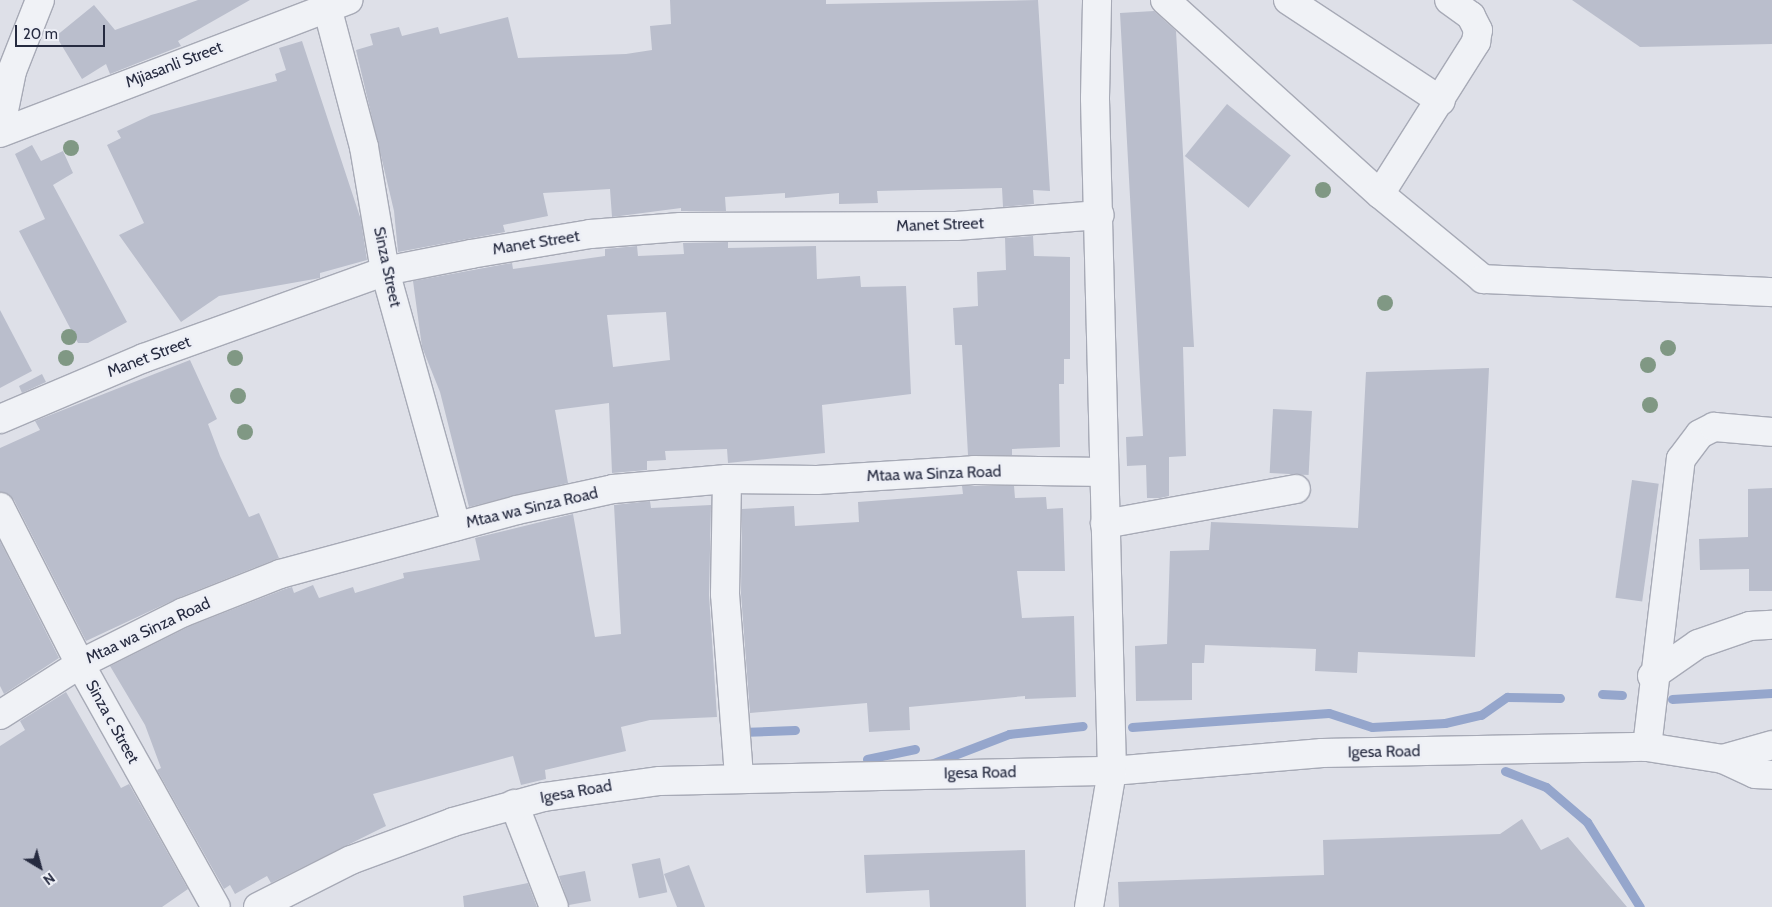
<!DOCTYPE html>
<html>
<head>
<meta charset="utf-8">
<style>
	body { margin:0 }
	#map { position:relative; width:1772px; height:907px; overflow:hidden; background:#dee0e8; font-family:Cabin,sans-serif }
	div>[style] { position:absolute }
	.stream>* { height:9px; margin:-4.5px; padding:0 4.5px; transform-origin:4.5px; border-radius:4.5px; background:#95a6cc }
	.building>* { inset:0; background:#babecc; transform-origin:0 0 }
	.roads { filter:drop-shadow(1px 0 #a7aab6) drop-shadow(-1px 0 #a7aab6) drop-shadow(0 1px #a7aab6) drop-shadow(0 -1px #a7aab6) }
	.minor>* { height:28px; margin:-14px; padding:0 14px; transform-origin:14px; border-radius:14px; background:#f0f2f6 }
	.trees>* { width:16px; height:16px; margin:-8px; border-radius:50%; background:#809884 }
	span { translate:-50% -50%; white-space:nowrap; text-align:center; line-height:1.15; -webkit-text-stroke:4.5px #edeff6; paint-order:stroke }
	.street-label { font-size:16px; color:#262b40 }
	.north { position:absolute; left:15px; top:842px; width:50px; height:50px; -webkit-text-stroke:4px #edeff6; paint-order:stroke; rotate:143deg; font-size:14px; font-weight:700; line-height:20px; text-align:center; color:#262b40 }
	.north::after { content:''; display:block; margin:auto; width:18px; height:22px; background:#262b40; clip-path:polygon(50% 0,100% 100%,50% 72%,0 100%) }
	.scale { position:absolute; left:15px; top:25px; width:90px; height:22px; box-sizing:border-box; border:2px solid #262b40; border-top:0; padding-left:6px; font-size:15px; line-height:18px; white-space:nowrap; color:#262b40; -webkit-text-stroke:4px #edeff6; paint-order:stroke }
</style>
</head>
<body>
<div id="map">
	<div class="stream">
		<div style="left:1602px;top:694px;width:20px;rotate:3deg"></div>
		<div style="left:1672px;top:699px;width:100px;rotate:-3.4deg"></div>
		<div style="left:1132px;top:727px;width:197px;rotate:-4.1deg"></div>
		<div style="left:1329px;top:713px;width:45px;rotate:18deg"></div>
		<div style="left:1372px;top:727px;width:73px;rotate:-3.1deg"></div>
		<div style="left:1445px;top:723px;width:37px;rotate:-13deg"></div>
		<div style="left:1481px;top:715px;width:32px;rotate:-35deg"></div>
		<div style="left:1507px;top:697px;width:53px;rotate:1.1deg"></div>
		<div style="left:741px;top:732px;width:54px;rotate:-2.1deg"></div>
		<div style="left:867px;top:759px;width:49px;rotate:-11.8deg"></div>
		<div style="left:931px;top:764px;width:84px;rotate:-21deg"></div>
		<div style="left:1009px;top:734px;width:74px;rotate:-6.2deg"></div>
		<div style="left:1505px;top:771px;width:44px;rotate:21.3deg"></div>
		<div style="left:1546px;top:787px;width:54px;rotate:40.5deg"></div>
		<div style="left:1587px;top:822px;width:100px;rotate:58.1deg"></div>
	</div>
	<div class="building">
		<div style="clip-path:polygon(198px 0,250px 0,178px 41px,181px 46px,110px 74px,106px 64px,82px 79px,56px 36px,94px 5px,115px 30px)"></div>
		<div style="clip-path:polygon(670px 0,826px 0,826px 4px,1038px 0,1050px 191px,1033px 190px,1034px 204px,1003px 207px,1002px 188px,877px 191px,878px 203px,839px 204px,839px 193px,785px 198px,785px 193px,725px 197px,726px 211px,681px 211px,681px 208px,612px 217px,610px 189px,543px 193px,548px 216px,503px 225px,505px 232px,398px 252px,394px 211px,356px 50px,373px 45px,370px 34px,399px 27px,402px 36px,438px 27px,440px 34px,508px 17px,518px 58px,626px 54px,652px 50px,650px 26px,671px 24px)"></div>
		<div style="clip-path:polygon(1572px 0,1772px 0,1772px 44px,1640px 47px)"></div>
		<div style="clip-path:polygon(1154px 11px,1176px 31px,1194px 347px,1183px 347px,1186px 456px,1169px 457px,1169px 496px,1160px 498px,1147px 498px,1146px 465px,1127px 466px,1126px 437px,1143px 436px,1120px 13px)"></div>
		<div style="clip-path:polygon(302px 41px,361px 220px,367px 260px,320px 273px,320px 278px,219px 296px,181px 322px,119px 235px,144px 223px,107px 145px,121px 138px,117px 131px,151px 115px,277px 81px,275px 74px,286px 70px,279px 48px)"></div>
		<div style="left:1227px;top:104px;width:82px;height:67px;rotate:39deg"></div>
		<div style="clip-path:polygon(32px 145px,41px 161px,63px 151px,73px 173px,53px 185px,127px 322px,88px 343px,78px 343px,19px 231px,45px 219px,15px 154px)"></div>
		<div style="clip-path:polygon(1033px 236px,1034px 256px,1070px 257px,1070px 359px,1064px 359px,1064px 384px,1059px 384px,1060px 447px,1012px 449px,1012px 455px,968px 455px,962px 345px,955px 345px,953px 308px,978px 306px,977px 272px,1006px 270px,1005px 238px)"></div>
		<div style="clip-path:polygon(evenodd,728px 242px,728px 248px,816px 246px,817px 279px,860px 276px,861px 287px,906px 286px,911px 394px,822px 405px,825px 453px,728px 463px,727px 449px,665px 451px,666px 460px,647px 461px,647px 470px,612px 473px,609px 403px,555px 410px,568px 483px,469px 507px,440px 392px,422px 347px,413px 281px,512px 263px,513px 269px,605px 256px,605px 249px,637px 246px,638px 256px,684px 254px,683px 243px,728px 242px,666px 312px,670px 360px,613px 367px,607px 315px,666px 312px)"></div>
		<div style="clip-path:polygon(0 310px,32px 371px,0 388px)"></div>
		<div style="clip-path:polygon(190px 360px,217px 419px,208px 424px,220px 456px,249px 517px,259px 513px,279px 558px,178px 598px,86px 641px,14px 500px,0 492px,0 448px,40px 430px,35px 421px)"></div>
		<div style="clip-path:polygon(1489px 368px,1475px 657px,1358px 652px,1357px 673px,1315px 671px,1316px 649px,1205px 645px,1204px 663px,1192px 663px,1192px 700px,1136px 701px,1135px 646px,1167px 644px,1170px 551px,1209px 550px,1211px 522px,1358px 528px,1366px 372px)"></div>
		<div style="clip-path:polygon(42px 374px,46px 382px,22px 393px,19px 386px)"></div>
		<div style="left:1273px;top:409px;width:39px;height:64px;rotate:3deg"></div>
		<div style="left:1632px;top:480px;width:27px;height:119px;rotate:8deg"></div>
		<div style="clip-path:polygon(962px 486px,1014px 486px,1015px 498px,1046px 497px,1047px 509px,1063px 508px,1065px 571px,1017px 571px,1022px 618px,1074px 616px,1076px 697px,1025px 699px,1025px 696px,909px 707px,910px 730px,887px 731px,869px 732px,867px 703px,750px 713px,741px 594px,742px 509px,794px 506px,795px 526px,859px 522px,858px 502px,963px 494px)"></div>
		<div style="clip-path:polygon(1772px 488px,1772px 591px,1749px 591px,1749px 569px,1700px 570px,1699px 539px,1748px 537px,1748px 489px)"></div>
		<div style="clip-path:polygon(650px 501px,651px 508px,711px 505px,709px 595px,717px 717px,650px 720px,621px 727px,626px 751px,545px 770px,546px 779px,521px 785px,513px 756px,373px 794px,386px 826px,271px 883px,267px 876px,235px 894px,230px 885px,224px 889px,157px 770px,161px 768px,145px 725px,110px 666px,190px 626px,285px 589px,292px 587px,294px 593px,313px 585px,319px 598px,353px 587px,355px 593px,404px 578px,403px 573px,480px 560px,475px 538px,573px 514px,595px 637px,621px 634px,614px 505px)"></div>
		<div style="clip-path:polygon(0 541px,59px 658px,4px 694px,0 686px)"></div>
		<div style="clip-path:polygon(66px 692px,121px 788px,129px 784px,188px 889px,162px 907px,0 907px,0 746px,25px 730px,20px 721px)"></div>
		<div style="clip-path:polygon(1522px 819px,1541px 850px,1568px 837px,1627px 907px,1119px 907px,1118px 882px,1324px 875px,1323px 840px,1500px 834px)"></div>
		<div style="clip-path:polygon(1025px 850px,1026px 907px,930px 907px,929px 890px,866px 893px,864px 855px)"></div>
		<div style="left:660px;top:858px;width:35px;height:29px;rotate:78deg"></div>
		<div style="clip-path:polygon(689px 865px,705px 907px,677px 907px,664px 874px)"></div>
		<div style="clip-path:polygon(585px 871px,591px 901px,569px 905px,559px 876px)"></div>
		<div style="clip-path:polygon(528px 883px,537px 907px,464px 907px,463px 896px)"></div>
	</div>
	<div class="roads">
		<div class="minor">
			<div style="left:1165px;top:0;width:290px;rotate:42.1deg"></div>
			<div style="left:1380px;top:194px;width:134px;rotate:39.5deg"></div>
			<div style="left:1483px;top:279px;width:289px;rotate:2.6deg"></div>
			<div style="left:1288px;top:0;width:183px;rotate:33.4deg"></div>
			<div style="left:327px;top:7px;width:145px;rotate:75.2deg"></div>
			<div style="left:364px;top:147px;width:126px;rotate:80.4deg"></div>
			<div style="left:385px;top:271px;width:265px;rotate:74.4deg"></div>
			<div style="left:0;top:130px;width:60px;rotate:-78.5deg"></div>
			<div style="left:12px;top:71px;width:76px;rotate:-68.5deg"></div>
			<div style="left:0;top:133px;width:373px;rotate:-20.9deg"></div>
			<div style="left:1380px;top:194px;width:180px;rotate:-57.7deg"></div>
			<div style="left:1476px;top:42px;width:12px;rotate:-81deg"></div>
			<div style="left:1478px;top:30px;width:16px;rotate:-117deg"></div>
			<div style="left:1471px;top:16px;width:27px;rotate:-144deg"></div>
			<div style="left:0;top:419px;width:156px;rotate:-23deg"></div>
			<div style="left:144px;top:358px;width:256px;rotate:-19.8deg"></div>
			<div style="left:385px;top:271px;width:88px;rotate:-11.2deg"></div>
			<div style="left:471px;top:254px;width:121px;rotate:-9.5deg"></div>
			<div style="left:590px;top:234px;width:91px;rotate:-4.4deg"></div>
			<div style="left:681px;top:227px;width:275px;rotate:-0.2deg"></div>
			<div style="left:956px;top:226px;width:144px;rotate:-4.4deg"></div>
			<div style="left:727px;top:479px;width:115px;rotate:91deg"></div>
			<div style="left:725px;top:594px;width:183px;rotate:85.6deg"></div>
			<div style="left:0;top:507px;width:176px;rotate:63deg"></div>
			<div style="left:80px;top:664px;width:278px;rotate:60.8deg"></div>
			<div style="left:1105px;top:524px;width:194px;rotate:-10.4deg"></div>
			<div style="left:1652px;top:676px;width:56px;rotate:-34.8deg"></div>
			<div style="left:1698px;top:644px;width:55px;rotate:-19.1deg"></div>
			<div style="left:1750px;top:626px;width:22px;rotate:-3deg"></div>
			<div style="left:0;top:715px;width:95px;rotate:-32.5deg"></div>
			<div style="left:80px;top:664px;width:116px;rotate:-26.6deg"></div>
			<div style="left:184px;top:612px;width:103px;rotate:-21.6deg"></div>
			<div style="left:280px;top:574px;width:245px;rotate:-15.1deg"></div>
			<div style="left:517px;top:510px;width:98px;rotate:-12.3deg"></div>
			<div style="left:613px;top:489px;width:114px;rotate:-5deg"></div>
			<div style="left:727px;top:479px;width:90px;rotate:0.6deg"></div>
			<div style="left:817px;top:480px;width:157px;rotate:-3.6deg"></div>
			<div style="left:974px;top:470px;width:130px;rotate:0.9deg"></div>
			<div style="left:1647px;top:747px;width:290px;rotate:-83.3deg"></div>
			<div style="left:1681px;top:459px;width:31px;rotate:-53deg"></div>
			<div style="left:1700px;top:434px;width:16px;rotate:-27deg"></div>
			<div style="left:1714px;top:427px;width:58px;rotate:4.9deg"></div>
			<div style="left:1723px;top:759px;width:51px;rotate:-15.9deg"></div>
			<div style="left:514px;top:804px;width:110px;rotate:68.8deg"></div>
			<div style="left:258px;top:907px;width:104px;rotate:-26.8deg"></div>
			<div style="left:351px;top:860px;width:109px;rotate:-20.4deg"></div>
			<div style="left:453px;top:822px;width:94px;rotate:-15.4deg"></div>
			<div style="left:544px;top:797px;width:117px;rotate:-7.9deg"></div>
			<div style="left:660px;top:781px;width:452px;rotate:-1.3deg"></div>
			<div style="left:1112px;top:771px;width:211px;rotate:-4.9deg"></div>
			<div style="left:1322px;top:753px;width:325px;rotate:-1.1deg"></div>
			<div style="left:1647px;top:747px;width:77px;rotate:9deg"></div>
			<div style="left:1723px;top:759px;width:35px;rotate:25deg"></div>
			<div style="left:1755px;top:774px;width:17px;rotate:3deg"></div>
			<div style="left:1089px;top:907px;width:138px;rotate:-80.4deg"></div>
			<div style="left:1112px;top:771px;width:673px;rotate:-91.45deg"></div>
			<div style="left:1095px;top:98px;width:98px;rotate:-88.8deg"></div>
		</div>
	</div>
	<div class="trees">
		<div style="left:71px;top:148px"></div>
		<div style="left:1323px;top:190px"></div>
		<div style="left:1385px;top:303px"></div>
		<div style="left:69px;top:337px"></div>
		<div style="left:1668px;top:348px"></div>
		<div style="left:66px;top:358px"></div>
		<div style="left:235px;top:358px"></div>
		<div style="left:1648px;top:365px"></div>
		<div style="left:238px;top:396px"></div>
		<div style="left:1650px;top:405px"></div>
		<div style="left:245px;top:432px"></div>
	</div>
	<div class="street-label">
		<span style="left:174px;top:65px;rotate:-21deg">Mjiasanli Street</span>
		<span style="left:940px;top:225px;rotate:-2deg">Manet Street</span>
		<span style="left:536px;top:243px;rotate:-9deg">Manet Street</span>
		<span style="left:387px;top:267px;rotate:78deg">Sinza Street</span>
		<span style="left:149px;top:357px;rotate:-21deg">Manet Street</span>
		<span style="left:934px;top:474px;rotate:-2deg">Mtaa wa Sinza Road</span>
		<span style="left:532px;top:508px;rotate:-13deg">Mtaa wa Sinza Road</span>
		<span style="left:148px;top:631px;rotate:-25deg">Mtaa wa Sinza Road</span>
		<span style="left:112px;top:722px;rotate:61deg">Sinza c Street</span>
		<span style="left:1384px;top:752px;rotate:-1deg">Igesa Road</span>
		<span style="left:980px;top:773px;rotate:-1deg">Igesa Road</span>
		<span style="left:576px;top:792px;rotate:-10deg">Igesa Road</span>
	</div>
	<div class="north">N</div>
	<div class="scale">20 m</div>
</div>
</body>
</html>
